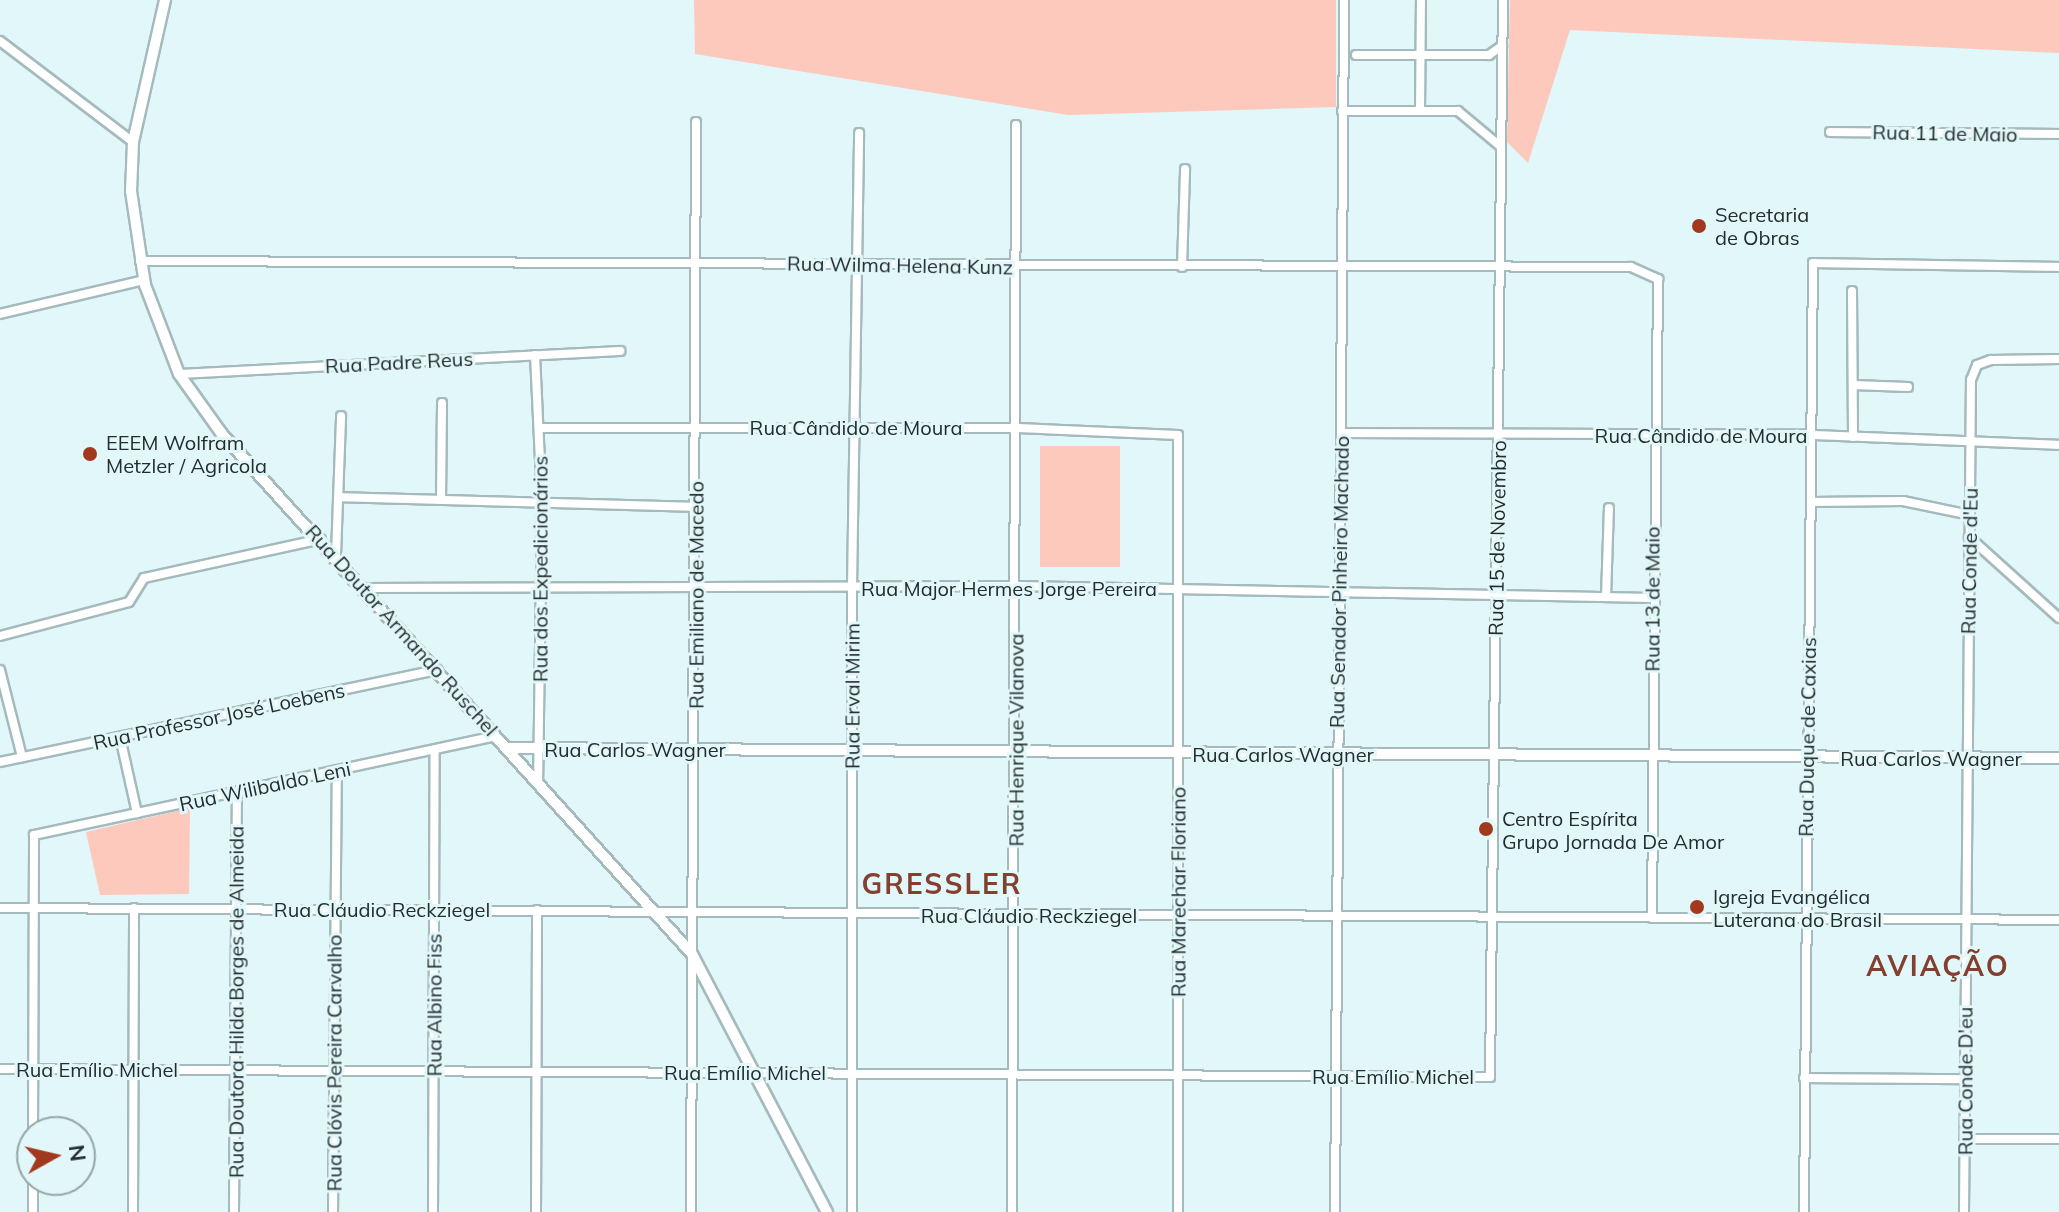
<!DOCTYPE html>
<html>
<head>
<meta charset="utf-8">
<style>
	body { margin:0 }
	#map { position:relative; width:2059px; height:1212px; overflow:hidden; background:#e1f7fa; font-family:Mulish,sans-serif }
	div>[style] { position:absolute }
	.green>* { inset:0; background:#fcc9bc; transform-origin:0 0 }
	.roads { filter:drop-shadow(2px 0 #a5babc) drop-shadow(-2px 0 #a5babc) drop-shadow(0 2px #a5babc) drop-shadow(0 -2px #a5babc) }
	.minor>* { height:8px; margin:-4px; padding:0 4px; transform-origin:4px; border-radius:4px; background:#fff }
	.major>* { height:10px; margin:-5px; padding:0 5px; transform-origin:5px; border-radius:5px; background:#fff }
	.dots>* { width:22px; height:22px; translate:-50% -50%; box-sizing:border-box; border:4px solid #e1f7fa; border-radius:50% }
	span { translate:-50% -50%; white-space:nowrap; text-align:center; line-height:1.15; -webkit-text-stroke:6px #e1f7fa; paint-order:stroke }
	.street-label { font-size:20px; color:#242c2d }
	.poi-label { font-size:20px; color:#242c2d }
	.left { translate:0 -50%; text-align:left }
	.district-label { font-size:28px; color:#843f2e; font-weight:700; letter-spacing:2px }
	.north { position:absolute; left:16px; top:1116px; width:80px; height:80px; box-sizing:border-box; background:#e1f7fa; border:2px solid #95a6a8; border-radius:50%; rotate:82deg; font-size:22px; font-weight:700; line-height:32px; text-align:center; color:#242c2d }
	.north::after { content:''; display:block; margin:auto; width:28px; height:36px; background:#a2391f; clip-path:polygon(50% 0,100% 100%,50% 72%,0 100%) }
</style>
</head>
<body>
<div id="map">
	<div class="green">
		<div style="clip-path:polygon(694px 0,1336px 0,1336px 107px,1068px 115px,695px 54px)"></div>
		<div style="clip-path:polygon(1510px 0,2059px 0,2059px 53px,1570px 30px,1528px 163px,1507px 142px)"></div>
		<div style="left:1040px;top:446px;width:80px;height:121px"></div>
		<div style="clip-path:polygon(190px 808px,189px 894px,100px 895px,86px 832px)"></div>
	</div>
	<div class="roads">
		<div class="minor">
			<div style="left:0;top:41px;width:167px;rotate:37.2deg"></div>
			<div style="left:1356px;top:55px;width:133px"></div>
			<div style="left:1489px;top:55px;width:16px;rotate:-35deg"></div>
			<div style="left:1342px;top:111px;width:116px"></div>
			<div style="left:1458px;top:111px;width:55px;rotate:39.8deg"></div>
			<div style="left:1420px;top:111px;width:111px;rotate:-89.5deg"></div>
			<div style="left:1830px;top:132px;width:229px;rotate:0.5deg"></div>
			<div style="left:140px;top:261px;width:1491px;rotate:0.23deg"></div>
			<div style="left:1631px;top:267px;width:30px;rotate:24deg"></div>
			<div style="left:1658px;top:279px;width:639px;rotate:90.54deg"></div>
			<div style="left:1182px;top:267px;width:98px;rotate:-88.2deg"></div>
			<div style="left:1852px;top:291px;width:146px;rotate:89.6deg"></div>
			<div style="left:0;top:314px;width:148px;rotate:-13.3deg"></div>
			<div style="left:535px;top:355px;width:147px;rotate:87.3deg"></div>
			<div style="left:542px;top:502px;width:281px;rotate:90.8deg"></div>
			<div style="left:179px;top:374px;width:442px;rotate:-3deg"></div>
			<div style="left:1853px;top:385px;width:55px;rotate:2.1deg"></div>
			<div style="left:539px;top:428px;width:479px"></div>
			<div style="left:1018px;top:428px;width:160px;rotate:2.5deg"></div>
			<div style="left:1178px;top:435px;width:777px;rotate:90deg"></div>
			<div style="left:1342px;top:433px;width:470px;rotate:0.2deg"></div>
			<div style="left:1812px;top:435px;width:247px;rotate:2.3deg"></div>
			<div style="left:338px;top:497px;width:358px;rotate:1.6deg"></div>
			<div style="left:441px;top:500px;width:97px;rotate:-89.4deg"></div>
			<div style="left:1811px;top:502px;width:92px;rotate:-0.6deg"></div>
			<div style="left:1903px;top:501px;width:68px;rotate:11.8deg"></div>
			<div style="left:1969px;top:537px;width:121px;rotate:42deg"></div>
			<div style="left:336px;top:555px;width:139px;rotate:-87.9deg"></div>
			<div style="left:365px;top:588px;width:652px;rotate:-0.18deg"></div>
			<div style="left:1017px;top:586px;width:636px;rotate:1.08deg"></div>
			<div style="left:1606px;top:597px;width:89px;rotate:-88.1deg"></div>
			<div style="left:0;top:636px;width:133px;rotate:-14.8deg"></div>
			<div style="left:129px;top:602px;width:28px;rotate:-58deg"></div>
			<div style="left:144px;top:578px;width:181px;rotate:-12.4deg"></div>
			<div style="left:0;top:670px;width:90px;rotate:75.8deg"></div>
			<div style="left:120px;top:737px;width:78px;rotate:77.4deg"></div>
			<div style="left:0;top:762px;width:447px;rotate:-11.9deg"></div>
			<div style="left:0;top:908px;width:2059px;rotate:0.33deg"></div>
			<div style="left:0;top:1069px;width:1490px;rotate:0.31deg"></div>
			<div style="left:1490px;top:1077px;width:1077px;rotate:-89.31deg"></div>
			<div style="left:1804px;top:1078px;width:162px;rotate:0.4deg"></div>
			<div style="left:33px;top:1132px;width:297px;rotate:-89.8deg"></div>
			<div style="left:34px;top:835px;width:472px;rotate:-12.1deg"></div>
			<div style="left:1965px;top:1139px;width:94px"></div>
			<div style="left:33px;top:1212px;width:32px;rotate:-90deg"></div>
			<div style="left:133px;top:1212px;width:304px;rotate:-89.8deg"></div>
			<div style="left:234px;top:1212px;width:420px;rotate:-89.6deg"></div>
			<div style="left:333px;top:1212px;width:441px;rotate:-89.5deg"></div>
			<div style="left:433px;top:1212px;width:462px;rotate:-89.8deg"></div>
			<div style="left:536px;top:1212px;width:302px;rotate:-89.8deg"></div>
			<div style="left:691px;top:1212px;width:1090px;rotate:-89.74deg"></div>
			<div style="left:852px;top:1212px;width:625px;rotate:-90deg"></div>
			<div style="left:852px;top:587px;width:454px;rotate:-89.1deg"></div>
			<div style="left:1012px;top:1212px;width:1087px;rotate:-89.79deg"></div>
			<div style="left:1335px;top:1212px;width:1212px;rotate:-89.57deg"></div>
			<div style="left:1804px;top:1212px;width:949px;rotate:-89.46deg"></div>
			<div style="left:1813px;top:263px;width:246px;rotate:0.9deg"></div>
			<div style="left:1964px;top:1212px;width:832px;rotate:-89.52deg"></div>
			<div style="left:1971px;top:380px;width:16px;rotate:-68deg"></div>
			<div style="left:1977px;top:365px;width:15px;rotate:-20deg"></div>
			<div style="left:1991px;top:360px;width:68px;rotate:-0.8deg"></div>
		</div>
		<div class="major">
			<div style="left:165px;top:0;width:146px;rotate:102.7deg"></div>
			<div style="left:133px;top:142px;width:49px;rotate:92.3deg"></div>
			<div style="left:131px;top:191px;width:95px;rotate:81.5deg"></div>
			<div style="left:145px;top:285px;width:95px;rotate:69.1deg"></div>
			<div style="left:179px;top:374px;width:74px;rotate:54.4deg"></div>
			<div style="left:222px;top:434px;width:701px;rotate:47.89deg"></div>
			<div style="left:692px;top:954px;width:291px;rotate:62.4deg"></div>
			<div style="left:507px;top:748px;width:1552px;rotate:0.37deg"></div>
		</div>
	</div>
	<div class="dots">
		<div style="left:1699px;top:226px;background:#a2391f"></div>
		<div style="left:90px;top:454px;background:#a2391f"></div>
		<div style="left:1486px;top:829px;background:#a2391f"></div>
		<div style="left:1697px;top:907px;background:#a2391f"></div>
	</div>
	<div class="street-label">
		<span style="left:1945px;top:133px;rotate:1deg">Rua 11 de Maio</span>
		<span style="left:900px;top:265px;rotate:1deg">Rua Wilma Helena Kunz</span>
		<span style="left:399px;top:362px;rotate:-3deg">Rua Padre Reus</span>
		<span style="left:856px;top:427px">Rua Cândido de Moura</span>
		<span style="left:1701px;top:435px">Rua Cândido de Moura</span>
		<span style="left:1497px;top:538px;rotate:-89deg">Rua 15 de Novembro</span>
		<span style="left:1969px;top:561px;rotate:-89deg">Rua Conde d'Eu</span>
		<span style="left:540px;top:569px;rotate:-90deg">Rua dos Expedicionários</span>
		<span style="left:1339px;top:582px;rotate:-89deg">Rua Senador Pinheiro Machado</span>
		<span style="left:1009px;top:588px">Rua Major Hermes Jorge Pereira</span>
		<span style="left:696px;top:595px;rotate:-90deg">Rua Emiliano de Macedo</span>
		<span style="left:1652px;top:599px;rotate:-90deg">Rua 13 de Maio</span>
		<span style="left:402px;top:630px;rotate:48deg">Rua Doutor Armando Ruschel</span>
		<span style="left:852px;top:696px;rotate:-90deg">Rua Erval Mirim</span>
		<span style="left:219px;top:716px;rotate:-12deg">Rua Professor José Loebens</span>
		<span style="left:1807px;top:737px;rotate:-89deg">Rua Duque de Caxias</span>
		<span style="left:1016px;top:740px;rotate:-90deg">Rua Henrique Vilanova</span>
		<span style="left:635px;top:749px">Rua Carlos Wagner</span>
		<span style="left:1283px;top:754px">Rua Carlos Wagner</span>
		<span style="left:1931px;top:758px">Rua Carlos Wagner</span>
		<span style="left:265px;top:786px;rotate:-12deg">Rua Wilibaldo Leni</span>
		<span style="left:1178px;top:892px;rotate:-90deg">Rua Marechar Floriano</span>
		<span style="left:382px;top:909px">Rua Cláudio Reckziegel</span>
		<span style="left:1029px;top:915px">Rua Cláudio Reckziegel</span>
		<span style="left:236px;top:1002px;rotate:-90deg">Rua Doutora Hilda Borges de Almeida</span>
		<span style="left:434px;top:1005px;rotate:-90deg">Rua Albino Fiss</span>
		<span style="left:334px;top:1063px;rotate:-90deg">Rua Clóvis Pereira Carvalho</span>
		<span style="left:97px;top:1069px">Rua Emílio Michel</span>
		<span style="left:745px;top:1072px">Rua Emílio Michel</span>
		<span style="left:1393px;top:1076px">Rua Emílio Michel</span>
		<span style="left:1965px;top:1081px;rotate:-90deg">Rua Conde D'eu</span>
	</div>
	<div class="poi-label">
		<span class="left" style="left:1715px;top:226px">Secretaria<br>de Obras</span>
		<span class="left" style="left:106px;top:454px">EEEM Wolfram<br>Metzler / Agricola</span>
		<span class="left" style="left:1502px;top:830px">Centro Espírita<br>Grupo Jornada De Amor</span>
		<span class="left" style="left:1713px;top:908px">Igreja Evangélica<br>Luterana do Brasil</span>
	</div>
	<div class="district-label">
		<span style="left:942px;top:884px">GRESSLER</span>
		<span style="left:1938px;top:966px">AVIAÇÃO</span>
	</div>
	<div class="north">N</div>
</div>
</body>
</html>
